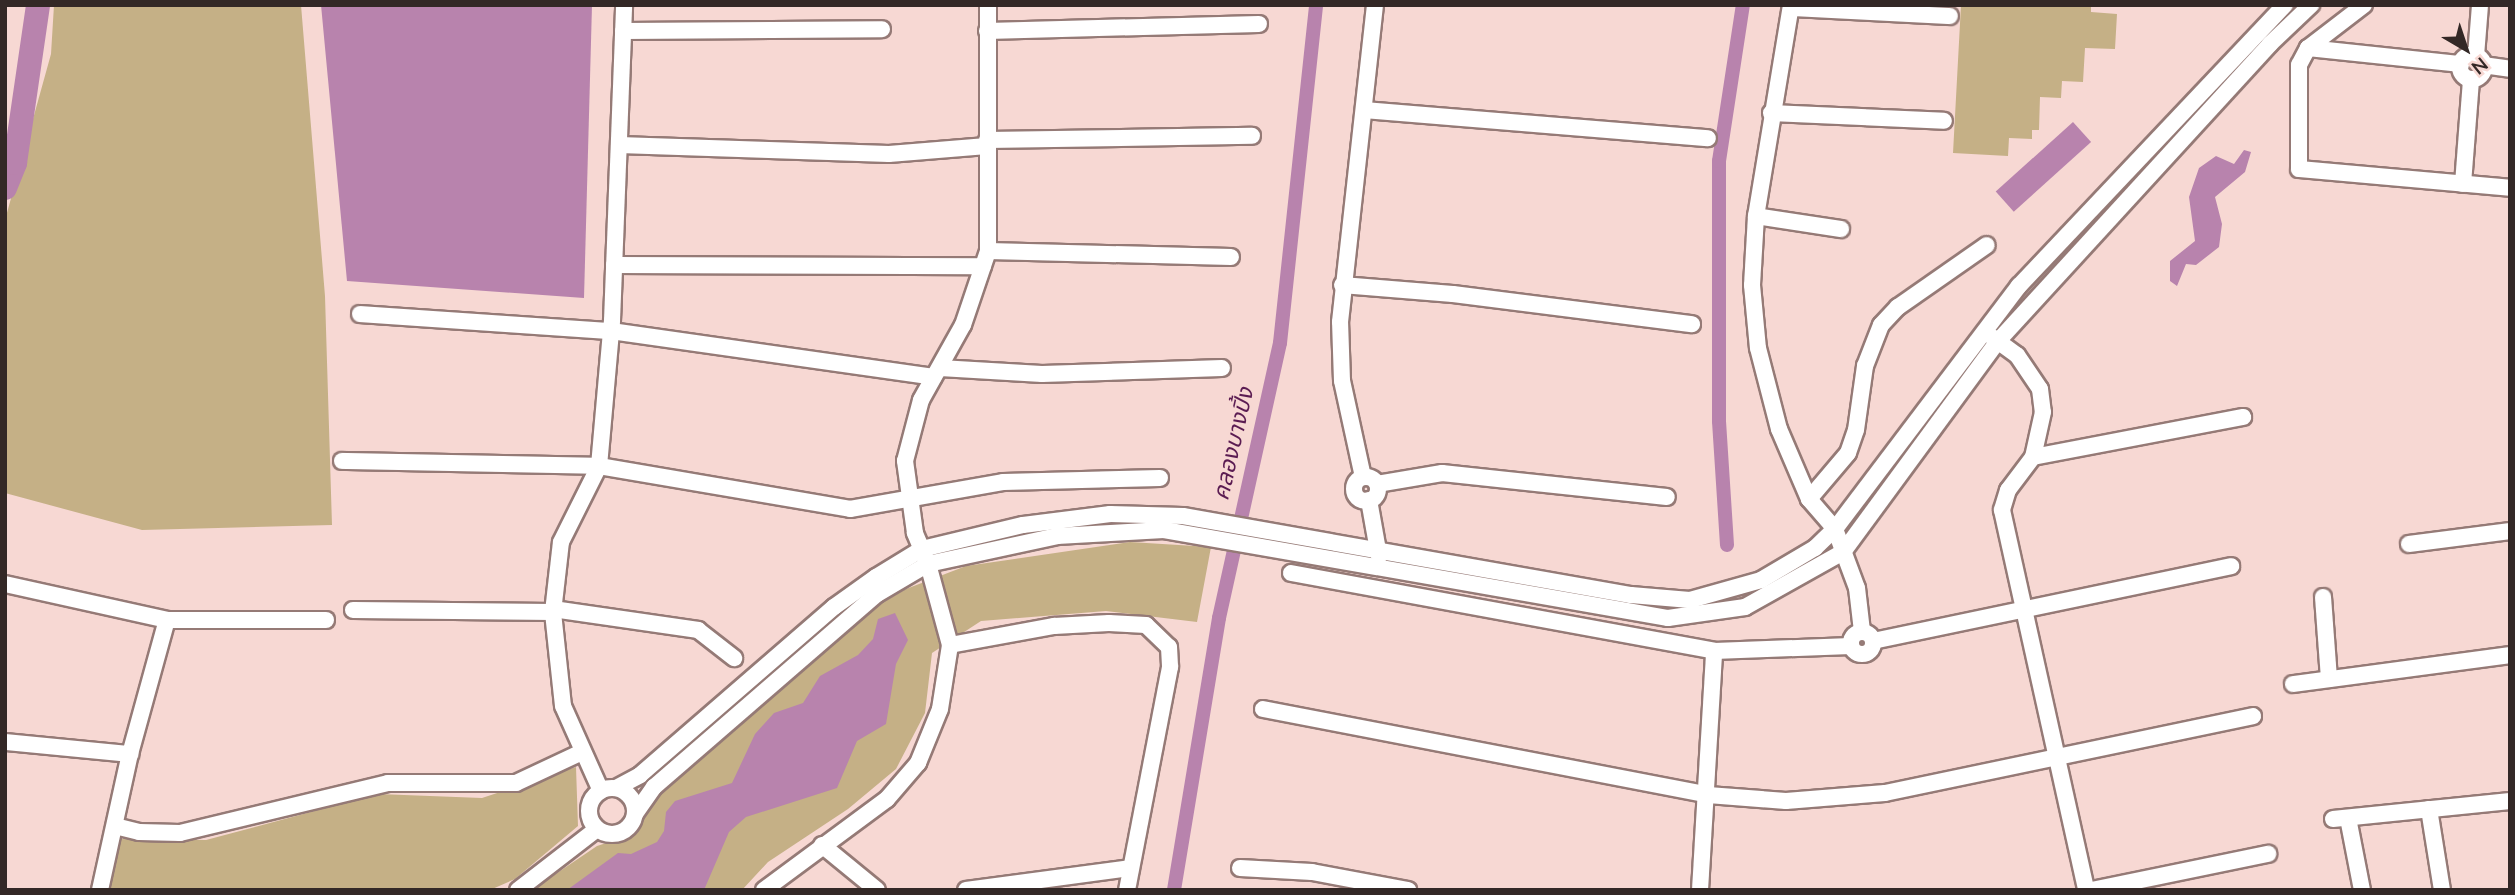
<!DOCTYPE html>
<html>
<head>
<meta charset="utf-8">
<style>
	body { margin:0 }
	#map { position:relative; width:2515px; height:895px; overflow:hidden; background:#f7d8d3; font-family:"Nunito Sans","Noto Sans Thai",sans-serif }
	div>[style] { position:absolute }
	.green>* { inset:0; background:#c5b086 }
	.water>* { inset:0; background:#b883ad; transform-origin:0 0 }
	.canal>* { height:14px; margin:-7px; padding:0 7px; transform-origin:7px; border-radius:7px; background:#b883ad }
	.river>* { height:24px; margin:-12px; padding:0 12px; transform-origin:12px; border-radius:12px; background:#b883ad }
	.roads { filter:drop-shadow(2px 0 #957a76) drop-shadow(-2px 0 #957a76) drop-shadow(0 2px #957a76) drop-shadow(0 -2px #957a76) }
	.minor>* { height:16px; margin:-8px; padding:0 8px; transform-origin:8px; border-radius:8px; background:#fff }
	.minor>.ring { margin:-8px; padding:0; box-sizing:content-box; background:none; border:16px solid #fff; border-radius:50% }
	span { translate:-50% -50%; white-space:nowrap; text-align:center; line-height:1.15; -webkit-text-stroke:6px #f7d8d3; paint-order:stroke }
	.water-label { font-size:23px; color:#5b1c52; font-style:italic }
	.frame { position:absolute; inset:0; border:7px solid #332826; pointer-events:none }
	.north { position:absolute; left:2431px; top:14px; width:70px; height:70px; -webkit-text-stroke:5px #f7d8d3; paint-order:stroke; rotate:141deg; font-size:19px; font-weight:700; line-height:28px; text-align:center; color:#332826 }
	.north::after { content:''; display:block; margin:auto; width:24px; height:32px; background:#332826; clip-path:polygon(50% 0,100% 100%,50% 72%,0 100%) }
</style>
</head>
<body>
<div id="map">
	<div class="green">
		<div style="clip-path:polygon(54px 5px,301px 5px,325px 296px,332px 525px,142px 530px,5px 493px,5px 220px,51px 54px)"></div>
		<div style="clip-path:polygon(1961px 5px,2091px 5px,2091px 12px,2117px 14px,2115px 49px,2085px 48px,2083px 82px,2062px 81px,2061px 98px,2040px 97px,2039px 130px,2032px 130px,2032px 139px,2009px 138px,2008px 156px,1953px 153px)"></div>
		<div style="clip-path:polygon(1130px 542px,1211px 547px,1197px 622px,1106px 611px,981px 621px,932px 653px,925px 713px,896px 769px,848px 809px,768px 862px,742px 890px,532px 890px,597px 846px,637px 833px,653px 799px,868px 611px,906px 589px,966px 566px)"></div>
		<div style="clip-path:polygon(576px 767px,578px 826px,515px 879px,490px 890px,108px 890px,119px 839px,206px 840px,378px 794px,482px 798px)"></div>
	</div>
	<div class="water">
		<div style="clip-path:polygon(321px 5px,592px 5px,584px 298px,347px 281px)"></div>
		<div style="left:2073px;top:122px;width:27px;height:104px;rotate:48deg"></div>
		<div style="clip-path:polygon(2244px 150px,2251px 152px,2245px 172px,2215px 197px,2222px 224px,2219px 247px,2196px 265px,2186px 264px,2177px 286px,2170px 281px,2170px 261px,2195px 241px,2189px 197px,2199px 168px,2216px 156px,2234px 164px)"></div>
		<div style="clip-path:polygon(895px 613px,908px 640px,896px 664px,886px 724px,857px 741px,837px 788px,746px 817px,729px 832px,704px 890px,567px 890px,618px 853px,631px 854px,657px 842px,664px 831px,666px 812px,675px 801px,732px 783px,755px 734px,774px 713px,803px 703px,820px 676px,858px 655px,873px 639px,878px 619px)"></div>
	</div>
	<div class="canal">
		<div style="left:1727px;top:545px;width:124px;rotate:-93.7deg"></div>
		<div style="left:1719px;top:421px;width:260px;rotate:-90deg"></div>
		<div style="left:1719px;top:161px;width:158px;rotate:-81.3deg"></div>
		<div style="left:1174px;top:890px;width:276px;rotate:-80.6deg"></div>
		<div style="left:1219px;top:618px;width:282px;rotate:-77.5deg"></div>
		<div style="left:1280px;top:343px;width:340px;rotate:-83.9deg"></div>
	</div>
	<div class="river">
		<div style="left:5px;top:188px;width:27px;rotate:-68deg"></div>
		<div style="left:15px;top:163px;width:160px;rotate:-81.7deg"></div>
	</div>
	<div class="roads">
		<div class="minor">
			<div style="left:1791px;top:5px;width:214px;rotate:99.4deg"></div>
			<div style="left:1756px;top:216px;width:69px;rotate:93.3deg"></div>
			<div style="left:1752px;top:285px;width:63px;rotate:84.6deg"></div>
			<div style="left:1758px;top:348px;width:84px;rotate:75.5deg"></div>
			<div style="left:1779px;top:429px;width:76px;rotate:66.8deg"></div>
			<div style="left:1809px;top:499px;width:40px;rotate:49deg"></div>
			<div style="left:1835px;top:529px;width:63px;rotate:69.6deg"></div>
			<div style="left:1857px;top:588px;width:43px;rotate:83.4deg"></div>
			<div style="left:2364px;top:5px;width:71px;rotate:142.5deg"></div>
			<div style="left:2308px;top:48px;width:19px;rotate:118deg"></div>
			<div style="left:2299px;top:65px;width:104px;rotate:90deg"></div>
			<div style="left:2299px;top:169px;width:212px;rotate:5.1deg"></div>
			<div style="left:1791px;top:8px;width:159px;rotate:2.9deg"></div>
			<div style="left:623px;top:31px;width:259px;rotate:-0.4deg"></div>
			<div style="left:987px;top:31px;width:272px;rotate:-1.5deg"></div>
			<div style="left:2308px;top:48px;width:154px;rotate:6deg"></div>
			<div class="ring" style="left:2460px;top:55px;width:8px;height:8px"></div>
			<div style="left:2476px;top:56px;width:51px;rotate:-85.5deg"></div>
			<div style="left:2483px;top:65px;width:27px;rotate:8deg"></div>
			<div style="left:1364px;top:110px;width:345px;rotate:4.7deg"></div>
			<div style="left:1771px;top:113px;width:173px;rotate:2.6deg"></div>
			<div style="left:987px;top:140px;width:265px;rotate:-0.9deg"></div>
			<div style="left:619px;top:145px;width:270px;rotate:1.9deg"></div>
			<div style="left:889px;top:154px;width:98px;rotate:-4.7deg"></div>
			<div style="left:2463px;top:184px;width:105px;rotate:-85.6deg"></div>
			<div style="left:1756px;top:216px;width:86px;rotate:8.7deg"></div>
			<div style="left:988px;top:251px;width:243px;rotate:1.4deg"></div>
			<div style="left:614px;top:265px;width:369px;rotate:0.2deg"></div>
			<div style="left:1342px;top:285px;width:111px;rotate:4.6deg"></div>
			<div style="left:1453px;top:294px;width:241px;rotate:7.2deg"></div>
			<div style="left:360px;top:314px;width:252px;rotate:3.9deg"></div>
			<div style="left:611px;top:331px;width:326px;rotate:8.1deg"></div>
			<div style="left:1992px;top:337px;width:31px;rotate:36deg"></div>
			<div style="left:2017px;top:355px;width:41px;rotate:55.9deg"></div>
			<div style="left:2040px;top:389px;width:23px;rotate:83deg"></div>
			<div style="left:2043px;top:412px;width:46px;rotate:102.5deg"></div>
			<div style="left:2033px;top:457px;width:41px;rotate:127.1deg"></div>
			<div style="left:2008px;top:490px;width:21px;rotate:107deg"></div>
			<div style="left:2002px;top:510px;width:389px;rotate:77.5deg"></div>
			<div style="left:940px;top:368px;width:102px;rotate:3.4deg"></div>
			<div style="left:1042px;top:374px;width:180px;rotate:-1.9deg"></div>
			<div style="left:2033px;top:457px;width:214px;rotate:-10.8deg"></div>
			<div style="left:342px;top:461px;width:257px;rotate:1.1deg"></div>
			<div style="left:599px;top:466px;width:255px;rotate:9.7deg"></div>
			<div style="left:850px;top:509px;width:155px;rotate:-10deg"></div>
			<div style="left:1003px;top:482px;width:157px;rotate:-1.5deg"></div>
			<div style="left:1363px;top:477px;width:98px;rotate:-102.3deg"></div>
			<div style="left:1342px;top:381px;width:59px;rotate:-91.9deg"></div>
			<div style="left:1340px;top:322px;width:319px;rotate:-83.7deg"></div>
			<div class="ring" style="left:1354px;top:477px;width:8px;height:8px"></div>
			<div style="left:1377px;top:484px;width:66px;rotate:-9.6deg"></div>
			<div style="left:1442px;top:473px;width:226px;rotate:6.1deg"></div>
			<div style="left:1809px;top:499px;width:60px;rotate:-49.7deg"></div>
			<div style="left:1848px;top:453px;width:24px;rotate:-71deg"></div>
			<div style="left:1856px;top:430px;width:65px;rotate:-82deg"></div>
			<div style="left:1865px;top:366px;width:44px;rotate:-68.7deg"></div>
			<div style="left:1881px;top:325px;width:25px;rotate:-47deg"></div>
			<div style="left:1898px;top:307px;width:108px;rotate:-34.9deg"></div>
			<div style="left:1369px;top:500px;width:57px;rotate:79.9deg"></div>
			<div style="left:2409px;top:544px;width:102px;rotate:-7.3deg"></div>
			<div style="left:1291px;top:573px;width:430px;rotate:10.4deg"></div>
			<div style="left:1714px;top:651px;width:137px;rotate:-2.1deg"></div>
			<div style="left:5px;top:584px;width:166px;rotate:12.5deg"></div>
			<div style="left:167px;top:620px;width:159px"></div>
			<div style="left:2323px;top:597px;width:82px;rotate:85.8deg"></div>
			<div style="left:553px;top:609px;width:147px;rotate:8.2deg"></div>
			<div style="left:698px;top:630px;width:46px;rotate:37.9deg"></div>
			<div style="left:353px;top:610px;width:200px;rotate:0.6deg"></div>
			<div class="ring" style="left:1851px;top:632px;width:6px;height:6px"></div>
			<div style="left:1873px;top:641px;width:366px;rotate:-11.8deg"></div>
			<div style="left:950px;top:645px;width:106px;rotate:-10.4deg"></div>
			<div style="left:1054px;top:626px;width:55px;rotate:-3.1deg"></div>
			<div style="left:1109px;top:623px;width:37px;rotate:3deg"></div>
			<div style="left:1146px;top:625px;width:32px;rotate:44deg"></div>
			<div style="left:1169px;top:647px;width:20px;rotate:87deg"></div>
			<div style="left:1170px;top:667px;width:227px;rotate:100.9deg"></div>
			<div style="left:2293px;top:684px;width:219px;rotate:-7.6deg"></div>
			<div style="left:1263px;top:709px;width:453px;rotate:10.9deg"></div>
			<div style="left:1708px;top:795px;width:78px;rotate:4.4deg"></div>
			<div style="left:1786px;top:801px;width:99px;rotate:-4.6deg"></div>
			<div style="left:1885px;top:793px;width:376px;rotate:-11.8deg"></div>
			<div style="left:5px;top:742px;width:126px;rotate:5.5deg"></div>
			<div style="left:616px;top:788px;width:27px;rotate:-28deg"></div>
			<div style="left:640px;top:775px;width:257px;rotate:-40.9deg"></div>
			<div style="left:834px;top:607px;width:52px;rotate:-35.5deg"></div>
			<div style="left:876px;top:577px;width:54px;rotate:-31.3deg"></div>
			<div style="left:922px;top:549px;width:104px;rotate:-13.4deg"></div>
			<div style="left:1023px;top:525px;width:88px;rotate:-7.2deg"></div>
			<div style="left:1110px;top:514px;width:73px;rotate:1.6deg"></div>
			<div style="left:1183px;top:516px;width:455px;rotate:10deg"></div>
			<div style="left:1631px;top:595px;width:59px;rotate:4.8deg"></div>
			<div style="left:1690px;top:600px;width:74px;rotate:-15.7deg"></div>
			<div style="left:1761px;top:580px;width:63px;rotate:-30.7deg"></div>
			<div style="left:1815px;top:548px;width:28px;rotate:-44deg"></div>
			<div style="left:1835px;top:529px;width:305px;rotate:-52.9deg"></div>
			<div style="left:2019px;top:286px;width:387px;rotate:-46.6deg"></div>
			<div class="ring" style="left:589px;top:788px;width:30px;height:30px"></div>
			<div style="left:601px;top:791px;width:93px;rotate:-114.1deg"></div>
			<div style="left:563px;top:706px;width:95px;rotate:-96.1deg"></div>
			<div style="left:553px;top:612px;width:70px;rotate:-83.5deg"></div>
			<div style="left:561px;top:542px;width:85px;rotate:-63.4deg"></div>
			<div style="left:599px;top:466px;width:146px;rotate:-84.9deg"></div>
			<div style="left:612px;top:321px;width:316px;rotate:-87.8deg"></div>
			<div style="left:2429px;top:809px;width:82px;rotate:80.9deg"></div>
			<div style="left:635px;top:814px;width:33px;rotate:-55deg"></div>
			<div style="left:654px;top:787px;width:295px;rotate:-40.9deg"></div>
			<div style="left:877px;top:594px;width:59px;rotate:-30.5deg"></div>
			<div style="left:928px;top:564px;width:132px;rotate:-12.2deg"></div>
			<div style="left:1057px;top:536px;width:107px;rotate:-3.2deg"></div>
			<div style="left:1164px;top:530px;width:512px;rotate:9.9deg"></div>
			<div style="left:1668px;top:618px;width:78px;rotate:-8.1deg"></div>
			<div style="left:1745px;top:607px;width:112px;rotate:-29.3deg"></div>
			<div style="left:1843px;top:552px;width:263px;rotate:-53.7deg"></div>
			<div style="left:1999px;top:340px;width:401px;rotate:-47.5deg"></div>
			<div style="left:2270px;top:44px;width:57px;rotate:-43.6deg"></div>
			<div style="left:2348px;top:818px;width:73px;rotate:79deg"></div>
			<div style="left:2333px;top:819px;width:178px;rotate:-5.8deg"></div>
			<div style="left:115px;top:826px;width:25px;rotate:14deg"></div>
			<div style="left:139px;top:832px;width:41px;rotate:1.4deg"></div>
			<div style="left:180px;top:833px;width:214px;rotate:-13.5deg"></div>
			<div style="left:388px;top:783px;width:128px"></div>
			<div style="left:516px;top:783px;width:73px;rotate:-25.2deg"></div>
			<div style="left:822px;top:845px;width:71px;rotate:39.3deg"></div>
			<div style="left:1240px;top:868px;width:72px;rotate:3.2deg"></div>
			<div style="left:1312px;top:872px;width:98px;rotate:10.6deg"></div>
			<div style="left:100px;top:890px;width:139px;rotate:-77.6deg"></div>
			<div style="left:130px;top:754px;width:139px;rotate:-74.6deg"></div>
			<div style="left:518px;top:890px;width:100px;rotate:-37.7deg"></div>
			<div style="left:764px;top:890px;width:153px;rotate:-36.5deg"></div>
			<div style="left:887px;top:799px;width:48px;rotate:-49.3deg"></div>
			<div style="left:918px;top:763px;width:58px;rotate:-67.8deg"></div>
			<div style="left:940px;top:709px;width:65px;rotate:-81.1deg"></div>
			<div style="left:950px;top:645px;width:84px;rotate:-105.2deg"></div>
			<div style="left:928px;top:564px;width:34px;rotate:-113deg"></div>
			<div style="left:915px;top:533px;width:73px;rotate:-97.9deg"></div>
			<div style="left:905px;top:461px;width:63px;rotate:-75.3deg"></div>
			<div style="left:921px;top:400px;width:86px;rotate:-60.8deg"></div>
			<div style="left:963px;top:325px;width:78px;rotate:-71.3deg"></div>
			<div style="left:988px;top:251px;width:246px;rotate:-90deg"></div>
			<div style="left:966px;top:890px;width:165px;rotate:-7.6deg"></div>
			<div style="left:1700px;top:890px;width:239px;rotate:-86.6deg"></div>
			<div style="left:2092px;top:890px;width:180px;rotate:-11.6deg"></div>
		</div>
	</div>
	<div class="water-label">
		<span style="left:1234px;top:444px;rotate:-77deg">คลองบางปิ้ง</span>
	</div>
	<div class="frame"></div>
	<div class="north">N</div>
</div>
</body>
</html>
